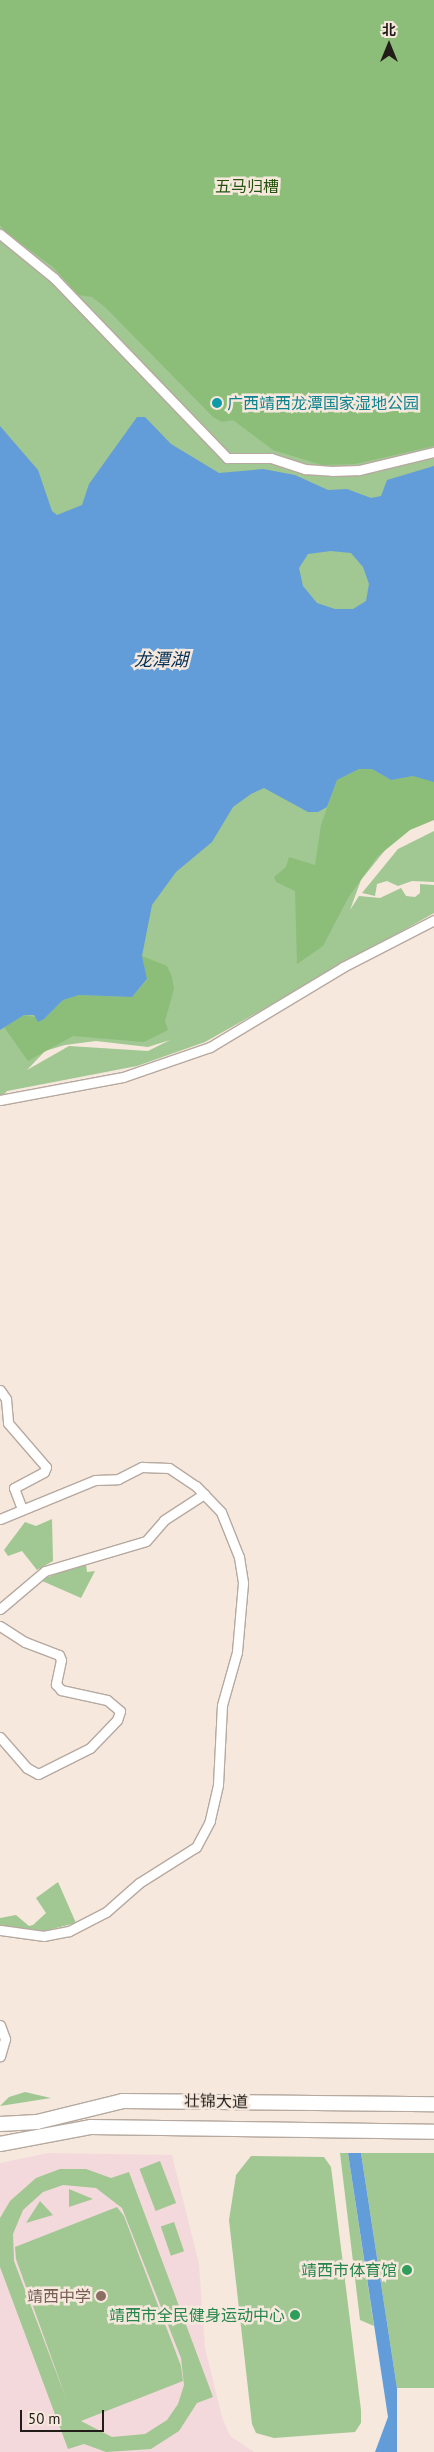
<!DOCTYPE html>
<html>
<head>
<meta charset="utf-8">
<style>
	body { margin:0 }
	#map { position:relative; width:434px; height:2452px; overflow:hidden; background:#f6e8dd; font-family:"PT Sans","Noto Sans SC",sans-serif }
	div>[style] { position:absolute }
	.education>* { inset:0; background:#f4d9dc }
	.green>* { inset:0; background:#a1c792; transform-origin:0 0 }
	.forest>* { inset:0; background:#8cbe79 }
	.water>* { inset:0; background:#629dd9 }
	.roads { filter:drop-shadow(1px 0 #b6a99f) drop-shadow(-1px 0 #b6a99f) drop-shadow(0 1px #b6a99f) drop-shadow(0 -1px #b6a99f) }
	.minor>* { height:9px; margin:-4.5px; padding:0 4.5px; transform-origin:4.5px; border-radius:4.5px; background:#fff }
	.primary>* { height:14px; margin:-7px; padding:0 7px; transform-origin:7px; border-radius:7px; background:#fff }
	.dots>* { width:14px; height:14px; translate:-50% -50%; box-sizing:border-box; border:2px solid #f6e8dd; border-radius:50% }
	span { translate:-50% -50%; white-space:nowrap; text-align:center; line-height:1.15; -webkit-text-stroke:5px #f6e8dd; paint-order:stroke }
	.park-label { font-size:16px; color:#26540e }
	.culture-label { font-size:16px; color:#0d838f }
	.left { translate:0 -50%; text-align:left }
	.street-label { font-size:16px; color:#221d19 }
	.leisure-label { font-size:16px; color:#27864d }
	.right { translate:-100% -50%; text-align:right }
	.education-label { font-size:16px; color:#785e54 }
	.water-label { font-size:18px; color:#022f56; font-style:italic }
	.north { position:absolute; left:364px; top:20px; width:50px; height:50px; -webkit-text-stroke:4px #f6e8dd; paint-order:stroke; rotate:0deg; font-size:14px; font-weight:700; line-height:20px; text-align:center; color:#221d19 }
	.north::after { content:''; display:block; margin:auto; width:18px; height:22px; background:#221d19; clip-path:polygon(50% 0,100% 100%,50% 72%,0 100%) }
	.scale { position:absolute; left:20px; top:2410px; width:84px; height:22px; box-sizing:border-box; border:2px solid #221d19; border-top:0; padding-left:6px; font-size:15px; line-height:18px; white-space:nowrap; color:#221d19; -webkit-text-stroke:4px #f6e8dd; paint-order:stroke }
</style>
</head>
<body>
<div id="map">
	<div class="education">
		<div style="clip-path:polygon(48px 2153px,172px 2155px,199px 2264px,205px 2348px,222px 2417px,230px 2436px,254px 2452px,0 2452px,0 2163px)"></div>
	</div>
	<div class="green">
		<div style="clip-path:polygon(evenodd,0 0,434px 0,434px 806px,394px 839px,361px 880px,350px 910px,359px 896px,380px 898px,401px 888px,406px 896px,415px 897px,420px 893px,420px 884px,434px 885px,434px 913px,205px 1042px,137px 1066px,7px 1091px,0 1099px,0 0,170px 1040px,148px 1051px,69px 1046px,27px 1070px,45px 1051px,65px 1045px,96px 1041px,148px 1047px,170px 1040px)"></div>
		<div style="clip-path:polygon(434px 831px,434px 882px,412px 881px,398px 886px,387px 881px,377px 884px,375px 896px,362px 893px,398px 849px)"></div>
		<div style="clip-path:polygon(52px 1519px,53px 1561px,37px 1570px,22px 1551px,8px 1556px,4px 1550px,25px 1522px,36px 1526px)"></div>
		<div style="clip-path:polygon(86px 1563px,87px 1572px,95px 1571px,81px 1598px,40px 1580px)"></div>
		<div style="clip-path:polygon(58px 1882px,76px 1923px,40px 1932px,0 1926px,0 1918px,16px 1915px,29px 1926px,33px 1925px,46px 1913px,36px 1898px)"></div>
		<div style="clip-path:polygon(25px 2092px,51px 2098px,0 2106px,9px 2097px)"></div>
		<div style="clip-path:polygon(340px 2153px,348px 2153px,374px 2326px,360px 2320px)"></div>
		<div style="clip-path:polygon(361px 2153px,434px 2153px,434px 2388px,397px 2388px)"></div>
		<div style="clip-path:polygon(251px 2156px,324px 2157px,331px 2167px,361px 2410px,361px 2423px,355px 2432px,274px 2438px,256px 2433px,252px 2424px,229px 2220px,236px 2175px)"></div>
		<div style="left:160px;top:2161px;width:45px;height:22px;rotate:69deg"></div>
		<div style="clip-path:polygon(evenodd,60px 2169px,86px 2169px,111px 2178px,129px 2172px,213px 2397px,197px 2403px,179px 2431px,151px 2449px,106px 2452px,84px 2444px,68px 2449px,0 2267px,0 2218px,10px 2201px,36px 2178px,60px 2169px,63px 2185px,96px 2188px,122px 2208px,181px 2358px,184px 2385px,178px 2404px,167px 2420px,145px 2434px,112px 2437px,81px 2421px,183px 2381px,181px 2366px,124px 2216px,117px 2207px,15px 2247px,16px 2259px,67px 2401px,14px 2261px,13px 2234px,23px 2210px,43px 2192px,63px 2185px)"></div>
		<div style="clip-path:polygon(69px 2189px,93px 2199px,69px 2207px)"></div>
		<div style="clip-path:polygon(40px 2201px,53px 2215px,26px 2223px)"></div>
		<div style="left:174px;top:2222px;width:31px;height:14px;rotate:71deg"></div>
	</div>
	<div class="forest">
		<div style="clip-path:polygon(0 0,434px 0,434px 446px,355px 464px,322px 465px,273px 450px,233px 420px,222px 422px,213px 417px,105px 307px,92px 297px,78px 295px,53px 267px,6px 233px,0 225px)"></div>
		<div style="clip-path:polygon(359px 769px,372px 769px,391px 780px,413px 776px,428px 778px,434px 782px,434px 820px,410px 830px,377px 857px,348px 898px,323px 946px,297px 964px,295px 891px,276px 882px,274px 877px,286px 867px,289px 857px,315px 865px,321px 825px,337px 780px)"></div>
		<div style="clip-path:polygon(142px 956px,167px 966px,172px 977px,174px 989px,165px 1021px,168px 1030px,144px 1042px,73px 1036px,28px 1061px,4px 1027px,24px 1015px,44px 1019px,63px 1000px,79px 995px,132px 997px,147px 980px)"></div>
	</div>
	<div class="water">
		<div style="clip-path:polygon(evenodd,137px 417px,145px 417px,171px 444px,219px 473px,263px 469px,295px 475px,328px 490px,347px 489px,371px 498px,381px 496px,387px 480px,434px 466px,434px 782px,413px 776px,391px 780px,372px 769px,359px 769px,337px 780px,327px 807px,318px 812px,308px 812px,264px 788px,251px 794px,233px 807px,212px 842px,176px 872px,152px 905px,142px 956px,147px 979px,132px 997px,79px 995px,63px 1000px,44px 1019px,38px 1022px,34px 1015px,24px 1015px,0 1030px,0 426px,38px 470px,52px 511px,57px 515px,82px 505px,89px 484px,137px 417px,331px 551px,351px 553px,363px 567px,369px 584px,366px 601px,353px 609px,335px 609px,317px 603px,303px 586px,299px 568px,308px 554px,331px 551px)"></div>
		<div style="clip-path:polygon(348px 2153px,361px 2153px,397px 2388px,397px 2452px,375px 2452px,388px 2417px)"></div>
	</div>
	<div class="roads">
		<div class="minor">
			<div style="left:0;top:234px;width:70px;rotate:39.2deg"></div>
			<div style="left:54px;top:278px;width:250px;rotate:46.1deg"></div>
			<div style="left:227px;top:458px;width:44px"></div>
			<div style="left:271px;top:458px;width:36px;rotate:18deg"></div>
			<div style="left:305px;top:469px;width:27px;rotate:4deg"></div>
			<div style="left:332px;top:471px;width:27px;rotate:-2deg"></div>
			<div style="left:359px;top:470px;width:77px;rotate:-13.5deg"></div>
			<div style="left:0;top:1100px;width:125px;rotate:-10.6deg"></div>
			<div style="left:123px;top:1077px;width:92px;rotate:-19deg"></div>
			<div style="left:210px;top:1047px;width:155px;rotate:-31deg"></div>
			<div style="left:343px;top:967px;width:102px;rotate:-27.3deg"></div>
			<div style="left:0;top:1390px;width:11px;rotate:56deg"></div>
			<div style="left:6px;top:1399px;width:24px;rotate:85deg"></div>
			<div style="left:8px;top:1423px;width:58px;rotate:49.2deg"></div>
			<div style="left:46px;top:1467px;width:5px;rotate:112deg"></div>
			<div style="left:44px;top:1472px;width:34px;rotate:152deg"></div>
			<div style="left:14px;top:1488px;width:22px;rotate:69deg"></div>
			<div style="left:0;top:1519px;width:103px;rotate:-22.3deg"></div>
			<div style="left:95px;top:1480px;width:23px;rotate:-2deg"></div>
			<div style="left:118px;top:1479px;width:27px;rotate:-27deg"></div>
			<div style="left:142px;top:1467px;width:27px;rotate:2deg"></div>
			<div style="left:169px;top:1468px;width:32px;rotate:34deg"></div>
			<div style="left:196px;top:1486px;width:36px;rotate:46deg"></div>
			<div style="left:221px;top:1512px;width:48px;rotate:68.2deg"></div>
			<div style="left:239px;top:1557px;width:26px;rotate:81deg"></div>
			<div style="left:243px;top:1583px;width:69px;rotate:95deg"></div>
			<div style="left:237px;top:1652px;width:55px;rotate:105.8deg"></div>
			<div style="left:222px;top:1705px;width:80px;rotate:92.9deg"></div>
			<div style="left:218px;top:1785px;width:37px;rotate:103deg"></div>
			<div style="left:210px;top:1821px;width:30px;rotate:118deg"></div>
			<div style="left:196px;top:1847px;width:67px;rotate:147.7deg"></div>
			<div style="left:139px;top:1883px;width:44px;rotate:138.7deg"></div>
			<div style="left:106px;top:1912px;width:42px;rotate:152.8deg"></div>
			<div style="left:69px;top:1931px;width:25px;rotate:169deg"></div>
			<div style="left:44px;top:1936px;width:44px;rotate:-172.2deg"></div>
			<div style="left:0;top:1609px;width:59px;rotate:-40.2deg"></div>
			<div style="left:45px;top:1571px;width:105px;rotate:-16.5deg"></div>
			<div style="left:146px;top:1541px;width:28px;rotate:-49deg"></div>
			<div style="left:164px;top:1520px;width:48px;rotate:-33deg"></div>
			<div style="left:0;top:1626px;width:30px;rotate:33deg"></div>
			<div style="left:25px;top:1642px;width:36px;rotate:21deg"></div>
			<div style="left:59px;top:1655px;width:5px;rotate:68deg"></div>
			<div style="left:61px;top:1660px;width:25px;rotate:102deg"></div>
			<div style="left:56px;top:1684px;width:8px;rotate:50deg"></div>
			<div style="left:61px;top:1690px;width:47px;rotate:12.3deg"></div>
			<div style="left:107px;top:1700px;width:17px;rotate:40deg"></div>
			<div style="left:120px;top:1711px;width:9px;rotate:108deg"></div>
			<div style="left:117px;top:1720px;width:39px;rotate:134deg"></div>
			<div style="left:90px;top:1748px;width:58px;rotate:153.4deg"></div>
			<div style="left:38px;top:1774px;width:13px;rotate:-151deg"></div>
			<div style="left:27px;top:1768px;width:41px;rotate:-131.1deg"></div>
			<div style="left:0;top:2025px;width:15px;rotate:70deg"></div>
			<div style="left:5px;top:2039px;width:18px;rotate:106deg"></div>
		</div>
		<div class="primary">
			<div style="left:0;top:2124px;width:37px;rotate:-3deg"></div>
			<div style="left:37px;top:2122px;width:89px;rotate:-13.7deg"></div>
			<div style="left:123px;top:2101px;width:311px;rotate:0.6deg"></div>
			<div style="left:0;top:2144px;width:93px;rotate:-10.6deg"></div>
			<div style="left:91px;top:2127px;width:343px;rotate:0.8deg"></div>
		</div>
	</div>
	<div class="dots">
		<div style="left:217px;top:403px;background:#0f9aa8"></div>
		<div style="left:407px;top:2270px;background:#2e9e5b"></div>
		<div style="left:101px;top:2296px;background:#8d6e63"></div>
		<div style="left:295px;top:2315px;background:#2e9e5b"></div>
	</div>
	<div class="park-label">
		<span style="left:247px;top:186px">五马归槽</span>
	</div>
	<div class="culture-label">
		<span class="left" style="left:227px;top:403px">广西靖西龙潭国家湿地公园</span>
	</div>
	<div class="street-label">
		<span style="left:216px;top:2101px;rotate:1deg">壮锦大道</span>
	</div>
	<div class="leisure-label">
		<span class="right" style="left:397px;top:2270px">靖西市体育馆</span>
		<span class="right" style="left:285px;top:2315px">靖西市全民健身运动中心</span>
	</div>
	<div class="education-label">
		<span class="right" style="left:91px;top:2296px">靖西中学</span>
	</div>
	<div class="water-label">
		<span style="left:161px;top:660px">龙潭湖</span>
	</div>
	<div class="north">北</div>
	<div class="scale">50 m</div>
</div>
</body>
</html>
